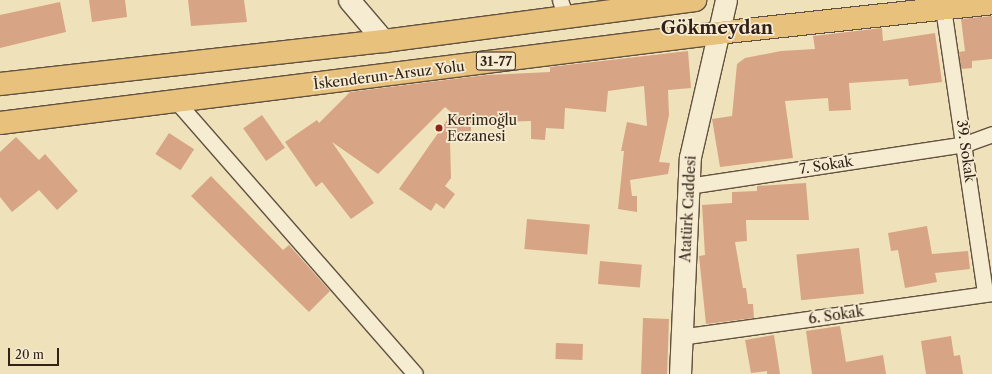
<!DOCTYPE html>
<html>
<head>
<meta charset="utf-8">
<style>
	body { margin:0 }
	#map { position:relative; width:992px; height:374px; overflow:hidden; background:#efe2ba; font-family:"Libre Caslon Text",serif }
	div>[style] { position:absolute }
	.building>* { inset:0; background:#d7a486; transform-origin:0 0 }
	.roads { filter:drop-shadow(1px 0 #625140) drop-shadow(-1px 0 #625140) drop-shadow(0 1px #625140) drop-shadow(0 -1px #625140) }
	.street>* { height:15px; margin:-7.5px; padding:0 7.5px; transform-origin:7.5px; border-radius:7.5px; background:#f5ecd2 }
	.secondary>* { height:21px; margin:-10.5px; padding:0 10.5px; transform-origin:10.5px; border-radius:10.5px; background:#f5ecd2 }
	.primary>* { height:22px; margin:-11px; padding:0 11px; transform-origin:11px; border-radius:11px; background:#e8c17d }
	.dots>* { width:11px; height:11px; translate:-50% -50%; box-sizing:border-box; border:2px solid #f5ecd2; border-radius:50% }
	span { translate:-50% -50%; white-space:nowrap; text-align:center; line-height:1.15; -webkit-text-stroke:3.5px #f5ecd2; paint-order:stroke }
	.shield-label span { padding:1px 3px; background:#f5ecd2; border:1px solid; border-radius:3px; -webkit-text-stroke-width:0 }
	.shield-label { font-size:13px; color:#332117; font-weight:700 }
	.street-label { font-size:14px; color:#332117 }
	.poi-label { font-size:14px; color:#332117 }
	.left { translate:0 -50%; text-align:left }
	.district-label { font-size:18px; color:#332117; font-weight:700 }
	.scale { position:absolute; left:8px; top:348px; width:51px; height:18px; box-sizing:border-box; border:2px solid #332117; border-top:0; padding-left:5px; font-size:12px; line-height:14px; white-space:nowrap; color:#332117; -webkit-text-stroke:3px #f5ecd2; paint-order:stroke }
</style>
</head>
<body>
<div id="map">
	<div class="building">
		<div style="clip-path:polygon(89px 0,125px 0,127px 17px,92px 22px)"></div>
		<div style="clip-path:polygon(188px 0,244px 0,247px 22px,191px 26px)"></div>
		<div style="clip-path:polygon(60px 2px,66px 32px,0 48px,0 15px)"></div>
		<div style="clip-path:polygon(992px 16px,992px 59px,972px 61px,972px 68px,961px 69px,959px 52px,965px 51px,961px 19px)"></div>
		<div style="clip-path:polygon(882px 28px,883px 41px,935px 33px,942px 82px,909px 86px,908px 79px,849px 83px,851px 110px,829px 111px,828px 98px,785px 101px,793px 158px,720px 167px,712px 119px,732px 116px,737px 64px,745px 58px,781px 51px,815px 49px,813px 36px)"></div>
		<div style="clip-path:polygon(688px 51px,691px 88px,668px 90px,669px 115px,659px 162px,670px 163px,668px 174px,630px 180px,632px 196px,637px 196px,637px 212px,618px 209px,624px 151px,621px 151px,627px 122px,647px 126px,644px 86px,608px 91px,606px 112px,565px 108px,564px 129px,546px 128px,545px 140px,531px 139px,531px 121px,501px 122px,501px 126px,471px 123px,471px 139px,450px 140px,451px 178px,445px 186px,455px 194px,444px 209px,436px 203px,431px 211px,399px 189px,452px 113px,445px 107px,378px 174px,332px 142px,374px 203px,351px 219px,322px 182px,316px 187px,285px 142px,317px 120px,319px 123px,350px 92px,486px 75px,550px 72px,550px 67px)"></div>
		<div style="left:262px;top:115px;width:40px;height:23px;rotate:55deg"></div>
		<div style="left:169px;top:133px;width:30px;height:25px;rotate:33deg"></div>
		<div style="clip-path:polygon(16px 137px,39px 160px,45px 154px,78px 191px,57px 210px,39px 190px,12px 212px,0 197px,0 152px)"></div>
		<div style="clip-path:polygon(211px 176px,283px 250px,289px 245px,330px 291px,309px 312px,191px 196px)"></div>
		<div style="clip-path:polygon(806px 183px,809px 220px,746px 220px,747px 241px,735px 242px,743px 288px,746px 288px,748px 304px,753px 304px,754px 318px,706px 324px,699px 256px,705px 255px,702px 205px,732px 203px,732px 192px,757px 191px,757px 186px)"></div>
		<div style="left:527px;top:219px;width:63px;height:30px;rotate:5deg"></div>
		<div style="clip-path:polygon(927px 226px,932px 254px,968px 251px,970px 269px,935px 273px,937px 282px,905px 288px,898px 250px,891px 251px,888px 233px)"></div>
		<div style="left:859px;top:248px;width:46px;height:63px;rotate:84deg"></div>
		<div style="left:600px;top:261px;width:42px;height:23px;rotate:5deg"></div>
		<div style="left:643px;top:318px;width:26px;height:56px;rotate:2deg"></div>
		<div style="clip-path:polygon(840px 326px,846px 362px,883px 355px,886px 374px,812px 374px,806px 331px)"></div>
		<div style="clip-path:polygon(774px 335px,780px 374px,767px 374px,767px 371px,751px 373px,745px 340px)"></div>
		<div style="clip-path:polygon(951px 336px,954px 356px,960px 355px,963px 374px,926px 374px,921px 341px)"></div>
		<div style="left:556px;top:343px;width:27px;height:16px;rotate:2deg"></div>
	</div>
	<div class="roads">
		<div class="street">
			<div style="left:560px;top:0;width:18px;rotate:71deg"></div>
			<div style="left:943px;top:8px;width:288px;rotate:81.6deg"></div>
			<div style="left:177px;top:102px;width:361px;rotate:48.8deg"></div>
			<div style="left:688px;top:186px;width:280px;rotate:-8.6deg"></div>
			<div style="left:965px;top:144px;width:29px;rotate:-20deg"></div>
			<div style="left:680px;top:337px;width:315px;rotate:-8deg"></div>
		</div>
		<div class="secondary">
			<div style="left:349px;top:0;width:54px;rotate:49.5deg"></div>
			<div style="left:680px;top:374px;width:217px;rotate:-87.4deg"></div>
			<div style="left:690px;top:157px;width:161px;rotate:-77.1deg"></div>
		</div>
		<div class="primary">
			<div style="left:0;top:84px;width:386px;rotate:-6.4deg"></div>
			<div style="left:384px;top:41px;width:314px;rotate:-7.5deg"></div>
			<div style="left:0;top:123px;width:724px;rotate:-7.14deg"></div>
			<div style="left:718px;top:33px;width:276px;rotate:-6.2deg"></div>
		</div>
	</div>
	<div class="dots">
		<div style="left:439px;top:128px;background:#8f2418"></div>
	</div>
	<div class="shield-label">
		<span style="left:496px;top:61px">31-77</span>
	</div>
	<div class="street-label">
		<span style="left:389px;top:75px;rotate:-7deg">İskenderun-Arsuz Yolu</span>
		<span style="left:966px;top:151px;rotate:82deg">39. Sokak</span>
		<span style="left:826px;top:165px;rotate:-9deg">7. Sokak</span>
		<span style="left:688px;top:209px;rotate:-87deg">Atatürk Caddesi</span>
		<span style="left:836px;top:315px;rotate:-8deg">6. Sokak</span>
	</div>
	<div class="poi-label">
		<span class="left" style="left:447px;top:128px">Kerimoğlu<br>Eczanesi</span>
	</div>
	<div class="district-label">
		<span style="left:717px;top:28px">Gökmeydan</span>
	</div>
	<div class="scale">20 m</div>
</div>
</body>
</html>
